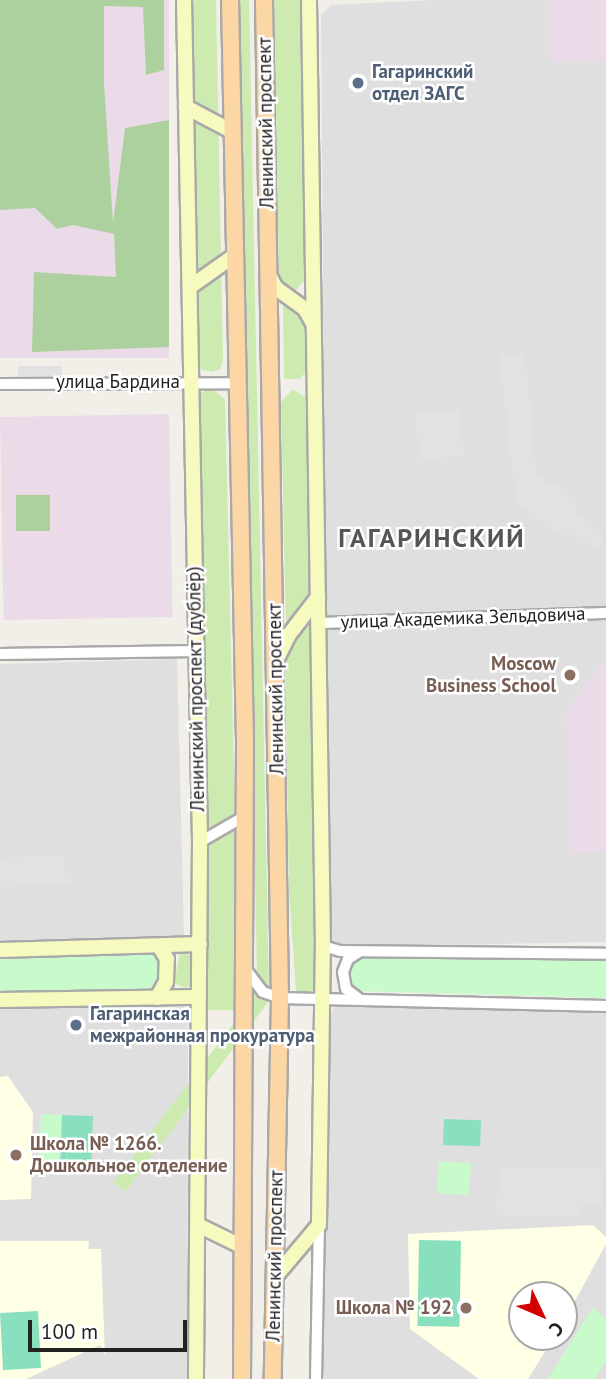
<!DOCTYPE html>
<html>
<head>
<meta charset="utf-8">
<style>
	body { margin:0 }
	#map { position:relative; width:606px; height:1379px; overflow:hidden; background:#f2efe9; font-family:"PT Sans",sans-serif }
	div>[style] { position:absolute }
	.residential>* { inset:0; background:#e0dfdf }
	.industrial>* { inset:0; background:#ebdbe8; transform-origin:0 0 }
	.education>* { inset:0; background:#ffffe5 }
	.grass>* { inset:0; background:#cdebb0; transform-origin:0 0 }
	.forest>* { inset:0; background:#add19e; transform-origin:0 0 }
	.park>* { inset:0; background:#c8facc; transform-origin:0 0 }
	.pitch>* { inset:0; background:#88e0be; transform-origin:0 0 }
	.parking>* { inset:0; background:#e2e2e2; transform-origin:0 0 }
	.roads { filter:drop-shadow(2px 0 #a9a9a9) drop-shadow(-2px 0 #a9a9a9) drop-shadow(0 2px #a9a9a9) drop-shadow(0 -2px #a9a9a9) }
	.street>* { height:10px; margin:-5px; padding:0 5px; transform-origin:5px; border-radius:5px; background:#fff }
	.secondary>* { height:14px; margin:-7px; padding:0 7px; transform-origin:7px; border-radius:7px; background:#f7fabf }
	.primary>* { height:16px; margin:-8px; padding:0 8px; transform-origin:8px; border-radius:8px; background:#fcd6a4 }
	.dots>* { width:19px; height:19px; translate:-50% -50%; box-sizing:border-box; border:4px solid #fff; border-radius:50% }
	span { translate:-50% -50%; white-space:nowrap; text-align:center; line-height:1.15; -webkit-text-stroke:5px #fff; paint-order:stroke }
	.service-label { font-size:19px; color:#4e5e75; font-weight:700 }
	.left { translate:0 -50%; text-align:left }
	.street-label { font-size:19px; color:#222 }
	.education-label { font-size:19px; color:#785e54; font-weight:700 }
	.right { translate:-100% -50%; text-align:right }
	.district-label { font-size:26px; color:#555; font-weight:700; letter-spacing:2px }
	.north { position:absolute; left:508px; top:1281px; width:70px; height:70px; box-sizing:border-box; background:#fff; border:2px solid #a7a7a7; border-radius:50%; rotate:134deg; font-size:19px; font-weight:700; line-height:28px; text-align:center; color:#222 }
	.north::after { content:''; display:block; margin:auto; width:24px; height:32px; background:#d40000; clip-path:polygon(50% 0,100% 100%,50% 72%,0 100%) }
	.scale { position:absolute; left:28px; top:1320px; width:159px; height:32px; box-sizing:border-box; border:4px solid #222; border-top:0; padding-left:9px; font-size:21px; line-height:24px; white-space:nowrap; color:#222; -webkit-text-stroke:5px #fff; paint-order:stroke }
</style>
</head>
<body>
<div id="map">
	<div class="residential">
		<div style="clip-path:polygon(433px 0,606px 0,606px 942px,337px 947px,328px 942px,321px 15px,331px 5px)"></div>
		<div style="clip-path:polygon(177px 659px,184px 936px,181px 940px,0 941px,0 664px)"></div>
		<div style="clip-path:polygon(184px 1003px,188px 1010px,187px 1379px,0 1379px,0 1006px)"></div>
		<div style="clip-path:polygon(evenodd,343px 1005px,606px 1013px,606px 1379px,322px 1379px,329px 1020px,334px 1008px,343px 1005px,522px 1295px,564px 1295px,564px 1337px,522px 1337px,522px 1295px)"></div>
	</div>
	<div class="industrial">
		<div style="left:0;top:0;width:169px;height:358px"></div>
		<div style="left:550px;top:0;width:56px;height:62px"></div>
		<div style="left:169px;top:414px;width:203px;height:169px;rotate:89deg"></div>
		<div style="clip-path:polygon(606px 657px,606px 852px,569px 853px,566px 710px)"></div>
	</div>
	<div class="education">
		<div style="clip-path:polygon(8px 1076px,33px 1112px,31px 1199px,0 1200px,0 1077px)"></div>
		<div style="clip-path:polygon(593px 1225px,606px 1237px,606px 1244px,564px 1321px,564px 1295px,522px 1295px,522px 1337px,554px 1337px,528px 1379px,479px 1379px,410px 1329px,408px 1234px)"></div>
		<div style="clip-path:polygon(0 1241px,89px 1241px,88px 1249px,101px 1249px,105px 1355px,100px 1345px,26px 1379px,0 1379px)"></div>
	</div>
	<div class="grass">
		<div style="clip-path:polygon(189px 0,216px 0,223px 361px,220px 369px,213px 372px,202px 370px,196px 361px)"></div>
		<div style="clip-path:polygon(239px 0,249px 0,269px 991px,257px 981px)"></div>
		<div style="clip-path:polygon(274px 0,301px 0,306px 279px,294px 292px,279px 284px)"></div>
		<div style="clip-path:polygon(283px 305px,309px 319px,309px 368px,300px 379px,284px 379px)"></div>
		<div style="clip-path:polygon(210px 388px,225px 399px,235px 813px,209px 830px,202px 710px,197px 395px)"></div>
		<div style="clip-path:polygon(293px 389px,308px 399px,310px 606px,286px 629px,281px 402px)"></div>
		<div style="clip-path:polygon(314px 621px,316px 982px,313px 990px,301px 994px,296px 991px,289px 890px,285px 650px,297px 633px)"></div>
		<div style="left:235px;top:827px;width:183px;height:30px;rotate:90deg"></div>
		<div style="clip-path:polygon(180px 952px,193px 956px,192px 985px,185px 988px,174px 983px)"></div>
		<div style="left:257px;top:992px;width:15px;height:239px;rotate:37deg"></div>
	</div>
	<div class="forest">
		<div style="clip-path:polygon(0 0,164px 0,164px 70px,146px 75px,143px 7px,104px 6px,104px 84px,113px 223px,125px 128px,169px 120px,169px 347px,32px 352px,34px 272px,116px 277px,114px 234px,73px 225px,57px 229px,35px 208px,0 210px)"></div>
		<div style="left:16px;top:495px;width:34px;height:36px"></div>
	</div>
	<div class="park">
		<div style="clip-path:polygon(159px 952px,162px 986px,155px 990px,0 991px,0 955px)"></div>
		<div style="clip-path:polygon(355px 956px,606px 961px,606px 998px,354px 991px,347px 980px,348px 965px)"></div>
		<div style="left:41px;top:1114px;width:21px;height:52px;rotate:3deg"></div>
		<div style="left:439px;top:1161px;width:32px;height:32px;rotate:4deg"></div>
		<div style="clip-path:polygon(592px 1308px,606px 1318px,606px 1361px,594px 1379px,548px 1379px)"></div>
	</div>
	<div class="pitch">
		<div style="left:62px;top:1115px;width:31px;height:52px;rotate:2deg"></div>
		<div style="left:444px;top:1119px;width:37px;height:26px;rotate:2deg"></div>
		<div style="left:419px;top:1240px;width:42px;height:86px;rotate:1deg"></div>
		<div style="left:38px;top:1311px;width:57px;height:38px;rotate:87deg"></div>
	</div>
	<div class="parking">
		<div style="clip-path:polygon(525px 353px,536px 474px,551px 486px,555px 482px,578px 503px,574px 509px,605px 536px,594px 549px,567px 526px,558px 535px,516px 501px,499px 355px)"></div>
		<div style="left:62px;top:366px;width:10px;height:44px;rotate:90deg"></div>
		<div style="left:460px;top:409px;width:47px;height:45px;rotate:85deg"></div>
		<div style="clip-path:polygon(64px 855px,64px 873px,71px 874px,71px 884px,0 887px,0 858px)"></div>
		<div style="clip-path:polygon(499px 1167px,604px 1167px,603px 1205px,579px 1206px,579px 1217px,496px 1215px)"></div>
	</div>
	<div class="roads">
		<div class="street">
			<div style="left:0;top:384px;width:237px;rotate:-0.2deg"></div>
			<div style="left:320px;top:623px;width:286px;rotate:-2deg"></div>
			<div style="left:0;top:654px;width:196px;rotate:-0.9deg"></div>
			<div style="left:200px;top:842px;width:52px;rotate:-30deg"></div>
			<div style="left:323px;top:946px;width:18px;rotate:16deg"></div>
			<div style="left:340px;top:951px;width:266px;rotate:0.6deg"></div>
			<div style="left:247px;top:971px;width:26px;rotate:53deg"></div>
			<div style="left:263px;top:992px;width:18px;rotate:19deg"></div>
			<div style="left:280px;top:998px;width:326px;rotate:1.4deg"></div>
			<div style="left:358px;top:998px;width:15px;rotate:-143deg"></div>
			<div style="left:346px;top:989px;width:17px;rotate:-100deg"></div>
			<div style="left:343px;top:972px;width:14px;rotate:-69deg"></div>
			<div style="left:348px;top:959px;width:13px;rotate:-32deg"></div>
			<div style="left:316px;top:1379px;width:154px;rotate:-88.9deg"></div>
		</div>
		<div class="secondary">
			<div style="left:184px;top:0;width:842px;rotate:88.91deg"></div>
			<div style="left:200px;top:842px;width:537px;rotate:90.43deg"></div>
			<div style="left:186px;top:107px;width:53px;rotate:28deg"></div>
			<div style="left:269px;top:275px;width:15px;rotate:62deg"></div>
			<div style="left:276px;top:288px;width:36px;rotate:36deg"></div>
			<div style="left:305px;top:309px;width:18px;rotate:61deg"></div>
			<div style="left:190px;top:287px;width:55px;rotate:-35.4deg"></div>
			<div style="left:276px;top:661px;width:28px;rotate:-64deg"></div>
			<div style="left:288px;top:636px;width:49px;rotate:-52.4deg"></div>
			<div style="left:0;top:950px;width:200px;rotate:-1.7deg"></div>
			<div style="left:157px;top:998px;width:18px;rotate:-61deg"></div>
			<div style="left:166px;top:982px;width:23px;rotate:-88deg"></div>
			<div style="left:167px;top:959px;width:15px;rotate:-122deg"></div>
			<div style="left:0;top:1000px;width:199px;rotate:-0.9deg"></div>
			<div style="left:198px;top:1225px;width:50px;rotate:26.1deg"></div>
			<div style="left:275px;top:1277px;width:68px;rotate:-49.8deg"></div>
			<div style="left:319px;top:1225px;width:279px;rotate:-89.2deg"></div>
			<div style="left:323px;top:946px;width:946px;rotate:-90.85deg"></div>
		</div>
		<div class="primary">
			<div style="left:230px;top:0;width:744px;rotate:88.84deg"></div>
			<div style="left:245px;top:744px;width:635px;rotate:90.27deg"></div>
			<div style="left:264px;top:0;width:998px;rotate:89.08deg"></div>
			<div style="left:280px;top:998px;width:381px;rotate:91.1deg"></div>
		</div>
	</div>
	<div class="dots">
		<div style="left:358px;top:83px;background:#5c6f8a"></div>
		<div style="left:570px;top:675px;background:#8d6e63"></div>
		<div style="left:76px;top:1025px;background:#5c6f8a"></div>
		<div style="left:16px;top:1155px;background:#8d6e63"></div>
		<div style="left:466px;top:1308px;background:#8d6e63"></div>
	</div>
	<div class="service-label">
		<span class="left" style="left:372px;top:83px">Гагаринский<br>отдел ЗАГС</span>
		<span class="left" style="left:90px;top:1025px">Гагаринская<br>межрайонная прокуратура</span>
	</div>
	<div class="street-label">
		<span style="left:266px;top:123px;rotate:-91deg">Ленинский проспект</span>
		<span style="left:118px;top:382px">улица Бардина</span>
		<span style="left:463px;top:618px;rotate:-2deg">улица Академика Зельдовича</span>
		<span style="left:196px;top:689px;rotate:-91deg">Ленинский проспект (дублёр)</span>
		<span style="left:276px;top:689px;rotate:-91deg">Ленинский проспект</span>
		<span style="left:275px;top:1256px;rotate:-89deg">Ленинский проспект</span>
	</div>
	<div class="education-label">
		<span class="right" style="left:556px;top:675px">Moscow<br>Business School</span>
		<span class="left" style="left:30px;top:1155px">Школа № 1266.<br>Дошкольное отделение</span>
		<span class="right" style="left:452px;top:1308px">Школа № 192</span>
	</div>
	<div class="district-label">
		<span style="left:432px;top:538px">ГАГАРИНСКИЙ</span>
	</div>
	<div class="north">С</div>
	<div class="scale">100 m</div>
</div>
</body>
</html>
